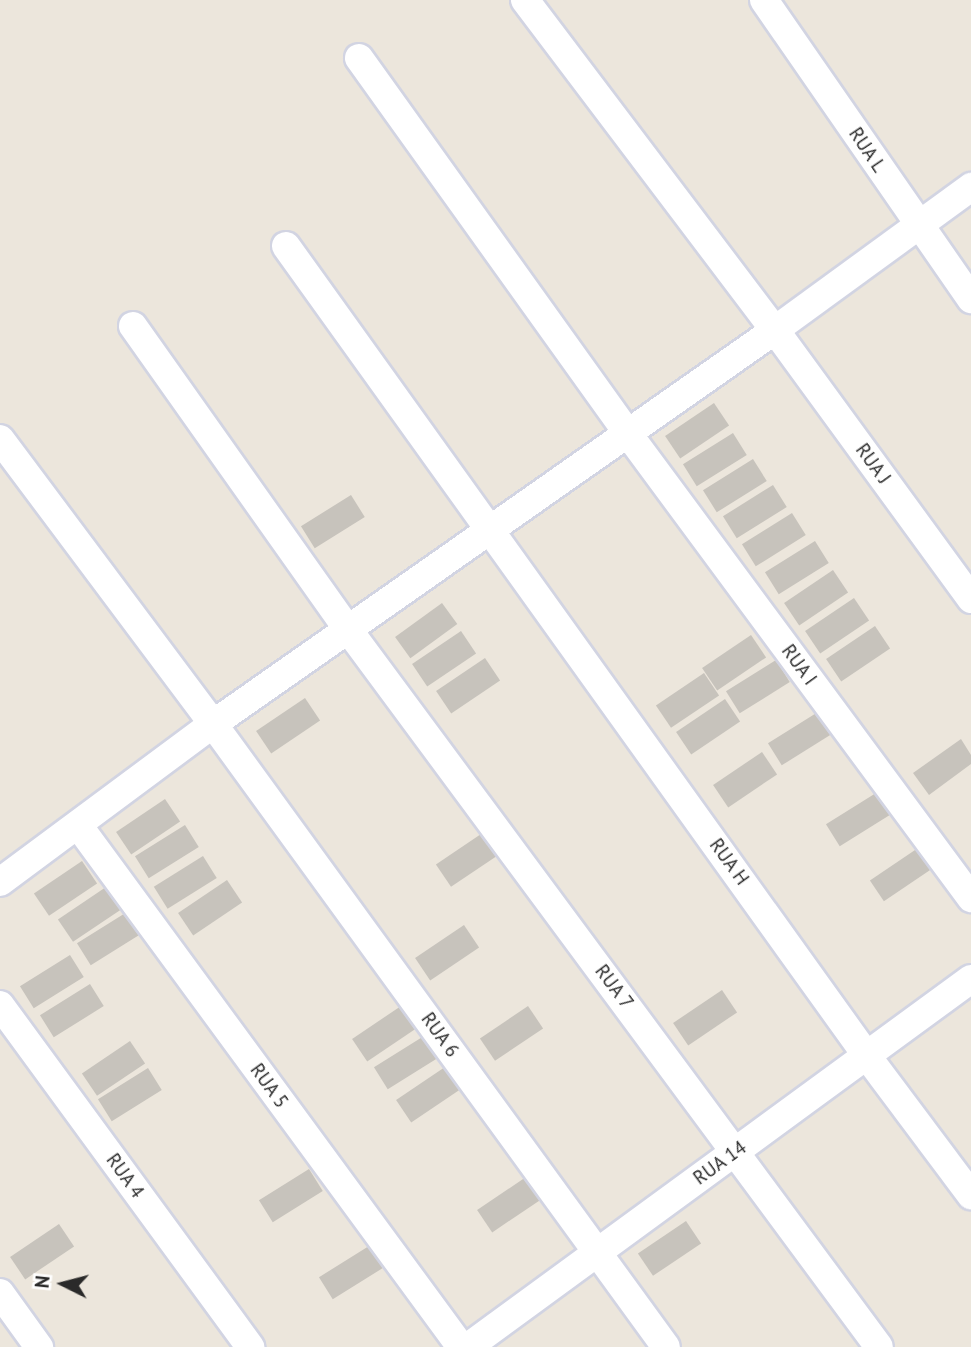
<!DOCTYPE html>
<html>
<head>
<meta charset="utf-8">
<style>
	body { margin:0 }
	#map { position:relative; width:971px; height:1347px; overflow:hidden; background:#ece6dc; font-family:"PT Sans",sans-serif }
	div>[style] { position:absolute }
	.building>* { inset:0; background:#c7c3bc; transform-origin:0 0 }
	.roads { filter:drop-shadow(2px 0 #d2d4e2) drop-shadow(-2px 0 #d2d4e2) drop-shadow(0 2px #d2d4e2) drop-shadow(0 -2px #d2d4e2) }
	.minor>* { height:28px; margin:-14px; padding:0 14px; transform-origin:14px; border-radius:14px; background:#fff }
	span { translate:-50% -50%; white-space:nowrap; text-align:center; line-height:1.15; -webkit-text-stroke:5px #fff; paint-order:stroke }
	.street-label { font-size:19px; color:#2a2a2a }
	.north { position:absolute; left:28px; top:1249px; width:70px; height:70px; -webkit-text-stroke:5px #fff; paint-order:stroke; rotate:276deg; font-size:19px; font-weight:700; line-height:28px; text-align:center; color:#2a2a2a }
	.north::after { content:''; display:block; margin:auto; width:24px; height:32px; background:#2a2a2a; clip-path:polygon(50% 0,100% 100%,50% 72%,0 100%) }
</style>
</head>
<body>
<div id="map">
	<div class="building">
		<div style="left:714px;top:403px;width:27px;height:59px;rotate:56deg"></div>
		<div style="left:733px;top:433px;width:26px;height:59px;rotate:58deg"></div>
		<div style="left:753px;top:459px;width:26px;height:59px;rotate:58deg"></div>
		<div style="left:773px;top:485px;width:26px;height:59px;rotate:58deg"></div>
		<div style="left:351px;top:495px;width:26px;height:59px;rotate:58deg"></div>
		<div style="left:792px;top:513px;width:26px;height:59px;rotate:58deg"></div>
		<div style="left:815px;top:541px;width:26px;height:59px;rotate:58deg"></div>
		<div style="left:833px;top:570px;width:27px;height:59px;rotate:56deg"></div>
		<div style="left:854px;top:598px;width:27px;height:59px;rotate:56deg"></div>
		<div style="left:442px;top:603px;width:26px;height:58px;rotate:54deg"></div>
		<div style="left:875px;top:626px;width:27px;height:59px;rotate:56deg"></div>
		<div style="left:461px;top:631px;width:27px;height:59px;rotate:56deg"></div>
		<div style="left:751px;top:635px;width:27px;height:59px;rotate:56deg"></div>
		<div style="left:485px;top:658px;width:27px;height:59px;rotate:56deg"></div>
		<div style="left:776px;top:660px;width:26px;height:59px;rotate:58deg"></div>
		<div style="left:704px;top:673px;width:27px;height:58px;rotate:56deg"></div>
		<div style="left:305px;top:698px;width:27px;height:59px;rotate:56deg"></div>
		<div style="left:725px;top:699px;width:27px;height:59px;rotate:56deg"></div>
		<div style="left:818px;top:712px;width:26px;height:59px;rotate:58deg"></div>
		<div style="clip-path:polygon(961px 739px,971px 755px,971px 764px,929px 795px,913px 773px)"></div>
		<div style="left:762px;top:752px;width:27px;height:59px;rotate:56deg"></div>
		<div style="left:876px;top:793px;width:26px;height:59px;rotate:58deg"></div>
		<div style="left:165px;top:799px;width:27px;height:59px;rotate:56deg"></div>
		<div style="left:185px;top:825px;width:26px;height:59px;rotate:58deg"></div>
		<div style="left:484px;top:832px;width:27px;height:58px;rotate:56deg"></div>
		<div style="left:918px;top:848px;width:25px;height:58px;rotate:56deg"></div>
		<div style="left:203px;top:856px;width:26px;height:58px;rotate:58deg"></div>
		<div style="left:82px;top:861px;width:27px;height:58px;rotate:56deg"></div>
		<div style="left:227px;top:880px;width:27px;height:59px;rotate:56deg"></div>
		<div style="left:106px;top:887px;width:27px;height:58px;rotate:56deg"></div>
		<div style="left:127px;top:912px;width:26px;height:59px;rotate:58deg"></div>
		<div style="left:464px;top:925px;width:27px;height:59px;rotate:56deg"></div>
		<div style="left:70px;top:955px;width:26px;height:59px;rotate:58deg"></div>
		<div style="left:90px;top:984px;width:26px;height:59px;rotate:58deg"></div>
		<div style="left:722px;top:990px;width:27px;height:59px;rotate:56deg"></div>
		<div style="left:401px;top:1006px;width:27px;height:59px;rotate:56deg"></div>
		<div style="left:528px;top:1006px;width:27px;height:58px;rotate:56deg"></div>
		<div style="left:424px;top:1036px;width:26px;height:59px;rotate:58deg"></div>
		<div style="left:130px;top:1041px;width:27px;height:58px;rotate:56deg"></div>
		<div style="left:445px;top:1067px;width:27px;height:59px;rotate:56deg"></div>
		<div style="left:148px;top:1068px;width:26px;height:59px;rotate:58deg"></div>
		<div style="left:309px;top:1169px;width:26px;height:59px;rotate:58deg"></div>
		<div style="left:526px;top:1177px;width:27px;height:59px;rotate:56deg"></div>
		<div style="left:686px;top:1221px;width:27px;height:58px;rotate:56deg"></div>
		<div style="left:59px;top:1224px;width:27px;height:59px;rotate:56deg"></div>
		<div style="left:369px;top:1246px;width:26px;height:59px;rotate:58deg"></div>
	</div>
	<div class="roads">
		<div class="minor">
			<div style="left:525px;top:0;width:414px;rotate:52.9deg"></div>
			<div style="left:775px;top:330px;width:333px;rotate:53.9deg"></div>
			<div style="left:764px;top:0;width:364px;rotate:55.3deg"></div>
			<div style="left:359px;top:58px;width:459px;rotate:54.4deg"></div>
			<div style="left:626px;top:431px;width:581px;rotate:53.54deg"></div>
			<div style="left:286px;top:246px;width:997px;rotate:54.35deg"></div>
			<div style="left:867px;top:1056px;width:174px;rotate:53.2deg"></div>
			<div style="left:133px;top:326px;width:370px;rotate:54.7deg"></div>
			<div style="left:347px;top:628px;width:894px;rotate:53.5deg"></div>
			<div style="left:0;top:439px;width:356px;rotate:53.2deg"></div>
			<div style="left:213px;top:724px;width:770px;rotate:53.98deg"></div>
			<div style="left:78px;top:825px;width:647px;rotate:53.73deg"></div>
			<div style="left:0;top:882px;width:265px;rotate:-36.6deg"></div>
			<div style="left:213px;top:724px;width:686px;rotate:-35.03deg"></div>
			<div style="left:775px;top:330px;width:243px;rotate:-36.1deg"></div>
			<div style="left:0;top:1005px;width:424px;rotate:53.8deg"></div>
			<div style="left:0;top:1293px;width:67px;rotate:54.2deg"></div>
			<div style="left:468px;top:1347px;width:623px;rotate:-36.19deg"></div>
		</div>
	</div>
	<div class="street-label">
		<span style="left:867px;top:150px;rotate:56deg">RUA L</span>
		<span style="left:873px;top:464px;rotate:54deg">RUA J</span>
		<span style="left:799px;top:665px;rotate:54deg">RUA I</span>
		<span style="left:729px;top:862px;rotate:54deg">RUA H</span>
		<span style="left:614px;top:987px;rotate:53deg">RUA 7</span>
		<span style="left:440px;top:1035px;rotate:54deg">RUA 6</span>
		<span style="left:269px;top:1086px;rotate:54deg">RUA 5</span>
		<span style="left:720px;top:1163px;rotate:-36deg">RUA 14</span>
		<span style="left:125px;top:1176px;rotate:54deg">RUA 4</span>
	</div>
	<div class="north">N</div>
</div>
</body>
</html>
